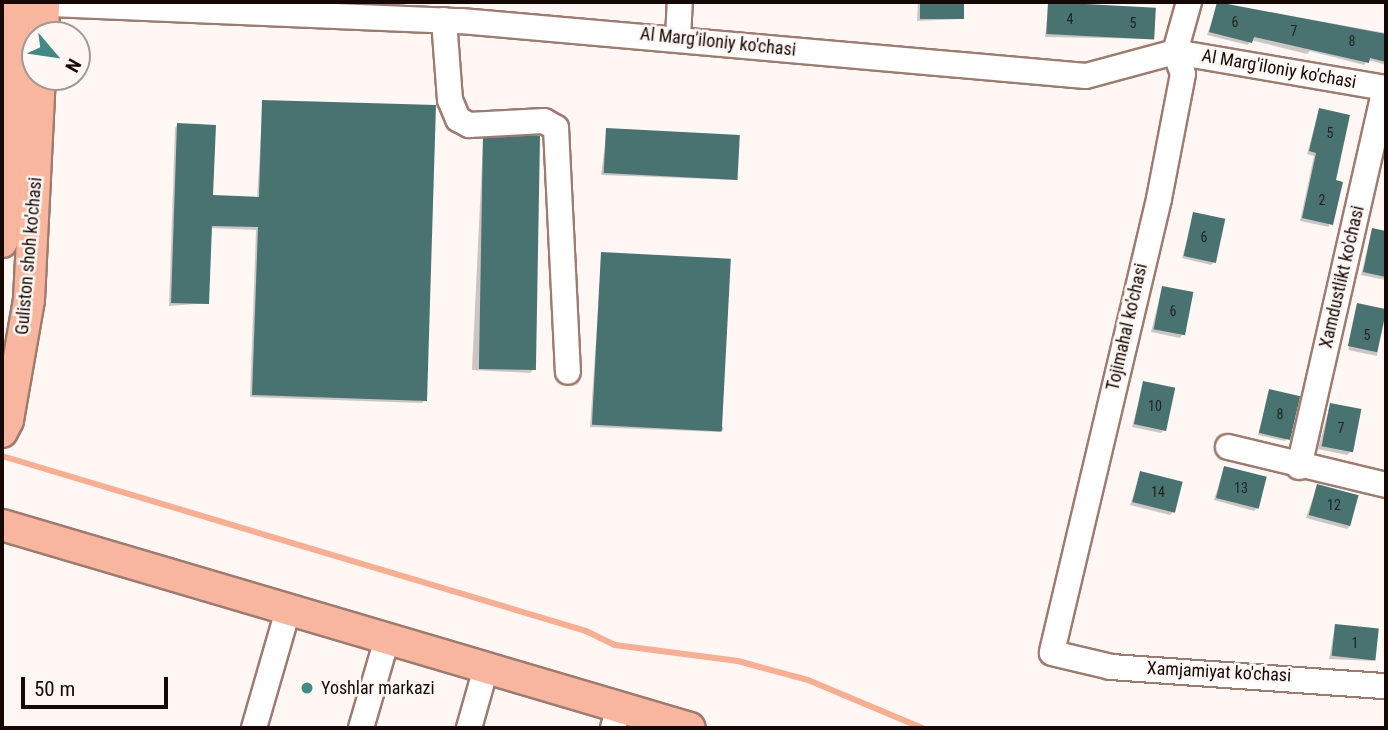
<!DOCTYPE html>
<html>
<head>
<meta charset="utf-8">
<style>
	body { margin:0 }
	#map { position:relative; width:1388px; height:730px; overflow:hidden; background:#fff7f4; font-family:"Roboto Condensed",sans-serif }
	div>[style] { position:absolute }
	.shadow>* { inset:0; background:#0003; transform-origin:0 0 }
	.stream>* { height:6px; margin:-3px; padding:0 3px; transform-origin:3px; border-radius:3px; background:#f9ad91 }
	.building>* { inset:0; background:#487371; transform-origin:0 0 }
	.roads { filter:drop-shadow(2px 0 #9e7b6e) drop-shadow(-2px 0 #9e7b6e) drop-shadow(0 2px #9e7b6e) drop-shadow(0 -2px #9e7b6e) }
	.minor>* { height:24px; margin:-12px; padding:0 12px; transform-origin:12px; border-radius:12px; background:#fff }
	.major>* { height:30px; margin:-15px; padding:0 15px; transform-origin:15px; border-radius:15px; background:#f7b69d }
	.dots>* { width:19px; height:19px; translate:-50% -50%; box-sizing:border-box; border:4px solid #fff7f4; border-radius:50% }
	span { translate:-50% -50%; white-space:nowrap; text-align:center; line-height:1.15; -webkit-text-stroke:5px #fff7f4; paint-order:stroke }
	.number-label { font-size:14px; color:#222420 }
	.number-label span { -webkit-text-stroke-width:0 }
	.street-label { font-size:18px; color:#160905 }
	.poi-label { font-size:18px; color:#160905 }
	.left { translate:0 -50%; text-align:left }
	.frame { position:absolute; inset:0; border:4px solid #160905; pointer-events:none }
	.north { position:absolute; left:21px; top:21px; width:70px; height:70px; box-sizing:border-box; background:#fff7f4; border:2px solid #a29894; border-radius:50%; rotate:119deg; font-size:19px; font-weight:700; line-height:28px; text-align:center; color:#160905 }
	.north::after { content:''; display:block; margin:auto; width:24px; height:32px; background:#428a86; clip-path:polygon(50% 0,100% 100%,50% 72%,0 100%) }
	.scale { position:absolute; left:21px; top:677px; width:147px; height:32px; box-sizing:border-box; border:4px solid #160905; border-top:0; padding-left:9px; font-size:21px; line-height:24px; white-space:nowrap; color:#160905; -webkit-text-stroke:5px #fff7f4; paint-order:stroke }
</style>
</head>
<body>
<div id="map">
	<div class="shadow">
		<div style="clip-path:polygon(918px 2px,963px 2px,962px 19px,917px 21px)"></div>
		<div style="clip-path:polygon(1049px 3px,1153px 39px,1045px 37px)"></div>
		<div style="clip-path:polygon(1218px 3px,1386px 33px,1386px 65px,1368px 60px,1364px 65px,1310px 51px,1307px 54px,1251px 40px,1248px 45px,1207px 35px)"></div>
		<div style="clip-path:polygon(263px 101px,425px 400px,422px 403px,250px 397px,256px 230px,210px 228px,208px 303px,169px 306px,175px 128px,178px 125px,212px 197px,257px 199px)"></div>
		<div style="clip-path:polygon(1319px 110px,1334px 182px,1329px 227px,1300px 221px,1314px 156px,1307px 154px)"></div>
		<div style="clip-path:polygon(607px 130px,736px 180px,601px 175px)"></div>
		<div style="clip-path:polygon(483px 141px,533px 370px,530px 373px,472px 370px)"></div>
		<div style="clip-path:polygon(1194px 214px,1214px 262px,1211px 265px,1182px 258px)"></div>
		<div style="clip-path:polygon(1372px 230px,1386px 233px,1386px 280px,1361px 275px)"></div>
		<div style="clip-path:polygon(602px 253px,724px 429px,720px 432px,590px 427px)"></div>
		<div style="clip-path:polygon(1162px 288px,1182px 335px,1180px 338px,1151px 332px)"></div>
		<div style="left:1358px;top:305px;width:29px;height:46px;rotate:12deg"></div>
		<div style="clip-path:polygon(1144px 383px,1164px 430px,1161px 433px,1132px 427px)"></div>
		<div style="clip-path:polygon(1270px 391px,1288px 438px,1285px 441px,1258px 435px)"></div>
		<div style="clip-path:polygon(1330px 405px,1350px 452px,1347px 455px,1318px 449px)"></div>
		<div style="clip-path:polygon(1224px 468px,1257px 508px,1254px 511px,1214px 500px)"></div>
		<div style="clip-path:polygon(1141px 473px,1173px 512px,1170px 515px,1130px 505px)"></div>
		<div style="clip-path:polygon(1317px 486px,1350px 526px,1347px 529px,1306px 518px)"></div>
		<div style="clip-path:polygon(1335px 626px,1373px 661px,1329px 659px)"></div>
	</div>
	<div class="stream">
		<div style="left:2px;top:456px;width:610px;rotate:16.68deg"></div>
		<div style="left:586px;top:631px;width:32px;rotate:26deg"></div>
		<div style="left:615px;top:645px;width:124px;rotate:7.4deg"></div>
		<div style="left:738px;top:661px;width:73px;rotate:15.2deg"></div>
		<div style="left:808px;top:680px;width:124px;rotate:22.8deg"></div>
	</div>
	<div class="building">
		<div style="left:920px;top:2px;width:44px;height:17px"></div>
		<div style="left:1048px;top:2px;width:108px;height:32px;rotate:3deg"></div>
		<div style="clip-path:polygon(1217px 2px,1386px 34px,1386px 62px,1370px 58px,1369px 63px,1254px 37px,1252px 43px,1209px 32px)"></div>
		<div style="clip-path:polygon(262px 100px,436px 105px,427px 401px,252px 395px,258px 227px,212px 226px,209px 304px,171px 303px,177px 123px,216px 125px,213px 195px,259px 197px)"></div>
		<div style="clip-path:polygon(1319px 108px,1350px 115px,1336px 180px,1343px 182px,1333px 225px,1302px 218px,1316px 153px,1309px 151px)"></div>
		<div style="left:606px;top:128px;width:134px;height:45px;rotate:3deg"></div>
		<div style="left:540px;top:136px;width:234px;height:57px;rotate:91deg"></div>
		<div style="left:1193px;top:212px;width:33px;height:45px;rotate:12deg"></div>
		<div style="clip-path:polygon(1372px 228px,1386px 231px,1386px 277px,1363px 272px)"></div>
		<div style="left:601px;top:252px;width:130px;height:173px;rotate:3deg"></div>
		<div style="left:1162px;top:286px;width:32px;height:44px;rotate:11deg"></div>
		<div style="left:1357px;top:303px;width:30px;height:44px;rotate:12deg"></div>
		<div style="left:1143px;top:381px;width:33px;height:44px;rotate:12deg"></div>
		<div style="left:1269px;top:389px;width:32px;height:45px;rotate:13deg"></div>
		<div style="left:1330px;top:403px;width:32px;height:44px;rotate:11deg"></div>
		<div style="left:1224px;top:466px;width:44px;height:33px;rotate:14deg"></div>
		<div style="left:1140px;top:471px;width:44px;height:32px;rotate:14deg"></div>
		<div style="left:1317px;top:484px;width:43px;height:32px;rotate:15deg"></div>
		<div style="left:1335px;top:624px;width:44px;height:32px;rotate:6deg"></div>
	</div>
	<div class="roads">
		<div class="minor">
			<div style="left:1189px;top:2px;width:52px;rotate:105.6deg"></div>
			<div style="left:1175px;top:52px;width:23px;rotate:70deg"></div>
			<div style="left:1183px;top:74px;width:127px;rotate:100.9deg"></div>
			<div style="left:1159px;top:199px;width:466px;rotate:103.3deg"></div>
			<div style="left:1052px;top:653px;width:61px;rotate:13.3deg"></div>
			<div style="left:1111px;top:667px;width:276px;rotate:4deg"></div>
			<div style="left:27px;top:3px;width:434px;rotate:2.4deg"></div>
			<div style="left:461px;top:21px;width:627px;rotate:5.03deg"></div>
			<div style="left:1086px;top:76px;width:92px;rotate:-15.1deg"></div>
			<div style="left:1175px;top:52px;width:214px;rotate:9.7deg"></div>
			<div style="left:444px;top:20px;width:80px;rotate:85.7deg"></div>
			<div style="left:450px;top:100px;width:21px;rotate:67deg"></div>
			<div style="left:458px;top:119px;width:13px;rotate:29deg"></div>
			<div style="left:469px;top:125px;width:75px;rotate:-3.1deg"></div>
			<div style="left:544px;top:121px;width:14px;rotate:30deg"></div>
			<div style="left:556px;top:128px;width:244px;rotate:87.2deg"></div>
			<div style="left:678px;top:37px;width:35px;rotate:-87deg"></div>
			<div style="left:1228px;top:447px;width:163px;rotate:13.5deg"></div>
			<div style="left:1299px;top:467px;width:389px;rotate:-77.2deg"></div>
			<div style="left:254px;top:728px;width:123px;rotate:-73.9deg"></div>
			<div style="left:361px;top:728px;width:93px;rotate:-73.7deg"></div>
			<div style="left:469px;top:728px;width:62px;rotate:-74.2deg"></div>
			<div style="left:613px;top:728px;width:22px;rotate:-74deg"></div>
		</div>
		<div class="major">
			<div style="left:43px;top:35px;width:33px;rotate:-88deg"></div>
			<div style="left:2px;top:242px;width:240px;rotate:-86.9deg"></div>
			<div style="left:2px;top:432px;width:13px;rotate:-63deg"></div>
			<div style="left:8px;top:420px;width:122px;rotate:-80.1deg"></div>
			<div style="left:29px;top:300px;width:223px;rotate:-87.2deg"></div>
			<div style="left:2px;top:525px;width:717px;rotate:16.44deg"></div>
		</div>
	</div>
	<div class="dots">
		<div style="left:307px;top:688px;background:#428a86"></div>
	</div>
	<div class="number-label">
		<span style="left:1070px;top:19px">4</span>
		<span style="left:1235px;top:22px">6</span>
		<span style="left:1133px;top:23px">5</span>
		<span style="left:1294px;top:31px">7</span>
		<span style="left:1352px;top:41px">8</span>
		<span style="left:1330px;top:133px">5</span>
		<span style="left:1322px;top:200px">2</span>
		<span style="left:1204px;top:237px">6</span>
		<span style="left:1173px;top:311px">6</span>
		<span style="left:1367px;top:335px">5</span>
		<span style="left:1155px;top:406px">10</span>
		<span style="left:1280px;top:414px">8</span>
		<span style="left:1341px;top:428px">7</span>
		<span style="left:1241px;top:488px">13</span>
		<span style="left:1158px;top:492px">14</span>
		<span style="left:1334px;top:505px">12</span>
		<span style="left:1355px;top:643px">1</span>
	</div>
	<div class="street-label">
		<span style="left:718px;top:42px;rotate:6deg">Al Marg'iloniy ko'chasi</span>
		<span style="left:1279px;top:69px;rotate:10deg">Al Marg'iloniy ko'chasi</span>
		<span style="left:29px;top:256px;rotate:-85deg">Guliston shoh ko'chasi</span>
		<span style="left:1342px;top:277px;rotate:-77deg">Xamdustlikt ko'chasi</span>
		<span style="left:1127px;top:327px;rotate:-77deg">Tojimahal ko'chasi</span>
		<span style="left:1219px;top:672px;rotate:3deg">Xamjamiyat ko'chasi</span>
	</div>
	<div class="poi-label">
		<span class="left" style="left:321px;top:688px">Yoshlar markazi</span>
	</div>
	<div class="frame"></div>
	<div class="north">N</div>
	<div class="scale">50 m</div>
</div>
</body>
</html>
